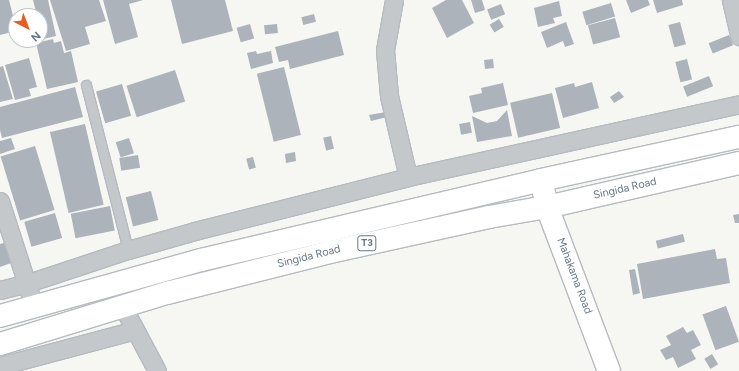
<!DOCTYPE html>
<html>
<head>
<meta charset="utf-8">
<style>
	body { margin:0 }
	#map { position:relative; width:739px; height:371px; overflow:hidden; background:#f6f7f3; font-family:Figtree,sans-serif }
	div>[style] { position:absolute }
	.building>* { inset:0; background:#acb3ba; transform-origin:0 0 }
	.roads { filter:drop-shadow(1px 0 #b6bbc0) drop-shadow(-1px 0 #b6bbc0) drop-shadow(0 1px #b6bbc0) drop-shadow(0 -1px #b6bbc0) }
	.lane>* { height:9px; margin:-4.5px; padding:0 4.5px; transform-origin:4.5px; border-radius:4.5px; background:#c4c8cb }
	.street>* { height:17px; margin:-8.5px; padding:0 8.5px; transform-origin:8.5px; border-radius:8.5px; background:#c4c8cb }
	.secondary>* { height:22px; margin:-11px; padding:0 11px; transform-origin:11px; border-radius:11px; background:#fff }
	.highway>* { height:22px; margin:-11px; padding:0 11px; transform-origin:11px; border-radius:11px; background:#fff }
	span { translate:-50% -50%; white-space:nowrap; text-align:center; line-height:1.15; -webkit-text-stroke:4px #fff; paint-order:stroke }
	.shield-label span { padding:1px 3px; background:#fff; border:1px solid; border-radius:3px; -webkit-text-stroke-width:0 }
	.shield-label { font-size:10px; color:#657585; font-weight:700 }
	.street-label { font-size:11px; color:#657585 }
	.north { position:absolute; left:8px; top:8px; width:40px; height:40px; box-sizing:border-box; background:#fff; border:1px solid #c1c8ce; border-radius:50%; rotate:138deg; font-size:11px; font-weight:700; line-height:16px; text-align:center; color:#657585 }
	.north::after { content:''; display:block; margin:auto; width:14px; height:18px; background:#e85c22; clip-path:polygon(50% 0,100% 100%,50% 72%,0 100%) }
</style>
</head>
<body>
<div id="map">
	<div class="building">
		<div style="clip-path:polygon(0 0,9px 0,16px 28px,16px 31px,0 35px)"></div>
		<div style="clip-path:polygon(33px 0,48px 0,56px 36px,43px 39px,40px 26px,40px 16px,37px 16px)"></div>
		<div style="clip-path:polygon(50px 0,99px 0,106px 21px,85px 27px,90px 44px,66px 51px)"></div>
		<div style="clip-path:polygon(103px 0,143px 0,129px 4px,138px 37px,115px 44px)"></div>
		<div style="clip-path:polygon(171px 0,225px 0,233px 31px,182px 44px)"></div>
		<div style="clip-path:polygon(446px 0,462px 0,474px 23px,447px 38px,432px 8px)"></div>
		<div style="clip-path:polygon(471px 0,482px 0,485px 10px,475px 13px)"></div>
		<div style="clip-path:polygon(626px 0,648px 0,650px 5px,631px 13px)"></div>
		<div style="clip-path:polygon(653px 0,682px 0,683px 5px,657px 13px)"></div>
		<div style="clip-path:polygon(559px 1px,562px 16px,553px 18px,555px 23px,538px 27px,534px 8px)"></div>
		<div style="left:611px;top:3px;width:14px;height:30px;rotate:73deg"></div>
		<div style="left:501px;top:4px;width:11px;height:15px;rotate:68deg"></div>
		<div style="left:314px;top:14px;width:8px;height:13px;rotate:76deg"></div>
		<div style="left:615px;top:18px;width:20px;height:28px;rotate:75deg"></div>
		<div style="left:499px;top:19px;width:9px;height:11px;rotate:58deg"></div>
		<div style="clip-path:polygon(566px 22px,574px 44px,565px 47px,563px 41px,547px 48px,541px 32px)"></div>
		<div style="left:680px;top:22px;width:23px;height:12px;rotate:75deg"></div>
		<div style="left:250px;top:24px;width:15px;height:14px;rotate:74deg"></div>
		<div style="left:277px;top:24px;width:9px;height:13px;rotate:84deg"></div>
		<div style="clip-path:polygon(338px 31px,344px 55px,290px 69px,288px 60px,279px 62px,275px 47px)"></div>
		<div style="left:729px;top:35px;width:11px;height:22px;rotate:68deg"></div>
		<div style="clip-path:polygon(53px 39px,54px 43px,61px 41px,64px 53px,71px 51px,78px 82px,47px 89px,36px 43px)"></div>
		<div style="clip-path:polygon(256px 51px,257px 54px,271px 51px,273px 63px,251px 69px,247px 53px)"></div>
		<div style="clip-path:polygon(29px 58px,37px 87px,29px 89px,31px 96px,15px 100px,5px 65px)"></div>
		<div style="left:493px;top:59px;width:9px;height:9px;rotate:84deg"></div>
		<div style="left:687px;top:59px;width:21px;height:12px;rotate:76deg"></div>
		<div style="clip-path:polygon(3px 66px,13px 99px,0 102px,0 67px)"></div>
		<div style="left:284px;top:67px;width:70px;height:28px;rotate:76deg"></div>
		<div style="left:175px;top:70px;width:33px;height:51px;rotate:72deg"></div>
		<div style="left:709px;top:76px;width:11px;height:28px;rotate:68deg"></div>
		<div style="clip-path:polygon(592px 82px,599px 108px,563px 118px,555px 88px,574px 83px,575px 87px)"></div>
		<div style="clip-path:polygon(503px 83px,508px 105px,473px 113px,469px 96px,482px 93px,481px 88px)"></div>
		<div style="left:122px;top:84px;width:33px;height:27px;rotate:74deg"></div>
		<div style="clip-path:polygon(75px 87px,83px 117px,2px 138px,0 130px,0 107px)"></div>
		<div style="clip-path:polygon(619px 91px,624px 97px,614px 103px,610px 97px)"></div>
		<div style="left:552px;top:93px;width:36px;height:43px;rotate:77deg"></div>
		<div style="clip-path:polygon(507px 110px,512px 136px,477px 142px,472px 116px,487px 123px,497px 121px)"></div>
		<div style="clip-path:polygon(386px 112px,387px 117px,371px 121px,369px 115px)"></div>
		<div style="left:470px;top:122px;width:11px;height:11px;rotate:80deg"></div>
		<div style="left:85px;top:124px;width:83px;height:36px;rotate:77deg"></div>
		<div style="left:331px;top:136px;width:13px;height:8px;rotate:77deg"></div>
		<div style="clip-path:polygon(11px 138px,15px 149px,0 154px,0 141px)"></div>
		<div style="left:129px;top:138px;width:16px;height:14px;rotate:72deg"></div>
		<div style="left:35px;top:146px;width:67px;height:36px;rotate:73deg"></div>
		<div style="clip-path:polygon(295px 152px,296px 161px,286px 163px,285px 154px)"></div>
		<div style="left:138px;top:155px;width:13px;height:19px;rotate:81deg"></div>
		<div style="left:253px;top:157px;width:11px;height:7px;rotate:75deg"></div>
		<div style="left:151px;top:191px;width:30px;height:26px;rotate:76deg"></div>
		<div style="left:110px;top:206px;width:25px;height:40px;rotate:79deg"></div>
		<div style="left:55px;top:213px;width:26px;height:32px;rotate:74deg"></div>
		<div style="clip-path:polygon(739px 214px,739px 223px,735px 223px,733px 215px)"></div>
		<div style="left:683px;top:234px;width:8px;height:28px;rotate:76deg"></div>
		<div style="clip-path:polygon(4px 243px,11px 263px,0 267px,0 244px)"></div>
		<div style="clip-path:polygon(715px 249px,717px 259px,726px 258px,730px 283px,643px 299px,637px 264px)"></div>
		<div style="clip-path:polygon(635px 269px,640px 293px,633px 295px,629px 270px)"></div>
		<div style="left:726px;top:306px;width:38px;height:25px;rotate:70deg"></div>
		<div style="clip-path:polygon(683px 327px,687px 333px,693px 330px,701px 345px,691px 350px,696px 359px,678px 368px,673px 357px,666px 360px,660px 350px,671px 345px,666px 336px)"></div>
		<div style="left:712px;top:354px;width:12px;height:9px;rotate:59deg"></div>
	</div>
	<div class="roads">
		<div class="lane">
			<div style="left:86px;top:85px;width:170px;rotate:75.7deg"></div>
		</div>
		<div class="street">
			<div style="left:394px;top:0;width:51px;rotate:100.2deg"></div>
			<div style="left:385px;top:50px;width:46px;rotate:85deg"></div>
			<div style="left:389px;top:96px;width:83px;rotate:76.8deg"></div>
			<div style="left:731px;top:0;width:37px;rotate:77deg"></div>
			<div style="left:0;top:201px;width:98px;rotate:72.1deg"></div>
			<div style="left:0;top:290px;width:29px;rotate:-14deg"></div>
			<div style="left:28px;top:283px;width:105px;rotate:-18.3deg"></div>
			<div style="left:128px;top:250px;width:70px;rotate:-15.8deg"></div>
			<div style="left:195px;top:231px;width:220px;rotate:-14.2deg"></div>
			<div style="left:408px;top:177px;width:339px;rotate:-12.4deg"></div>
			<div style="left:123px;top:307px;width:72px;rotate:62deg"></div>
			<div style="left:0;top:366px;width:140px;rotate:-14.9deg"></div>
		</div>
		<div class="secondary">
			<div style="left:541px;top:180px;width:28px;rotate:77deg"></div>
			<div style="left:547px;top:207px;width:175px;rotate:69.3deg"></div>
		</div>
		<div class="highway">
			<div style="left:0;top:316px;width:209px;rotate:-15.6deg"></div>
			<div style="left:201px;top:260px;width:349px;rotate:-13.2deg"></div>
			<div style="left:541px;top:180px;width:203px;rotate:-12.3deg"></div>
			<div style="left:0;top:344px;width:175px;rotate:-17deg"></div>
			<div style="left:167px;top:293px;width:168px;rotate:-14.1deg"></div>
			<div style="left:330px;top:252px;width:163px;rotate:-12.4deg"></div>
			<div style="left:489px;top:217px;width:59px;rotate:-9.8deg"></div>
			<div style="left:547px;top:207px;width:197px;rotate:-12.9deg"></div>
		</div>
	</div>
	<div class="shield-label">
		<span style="left:367px;top:243px">T3</span>
	</div>
	<div class="street-label">
		<span style="left:625px;top:189px;rotate:-13deg">Singida Road</span>
		<span style="left:309px;top:257px;rotate:-14deg">Singida Road</span>
		<span style="left:574px;top:276px;rotate:69deg">Mahakama Road</span>
	</div>
	<div class="north">N</div>
</div>
</body>
</html>
